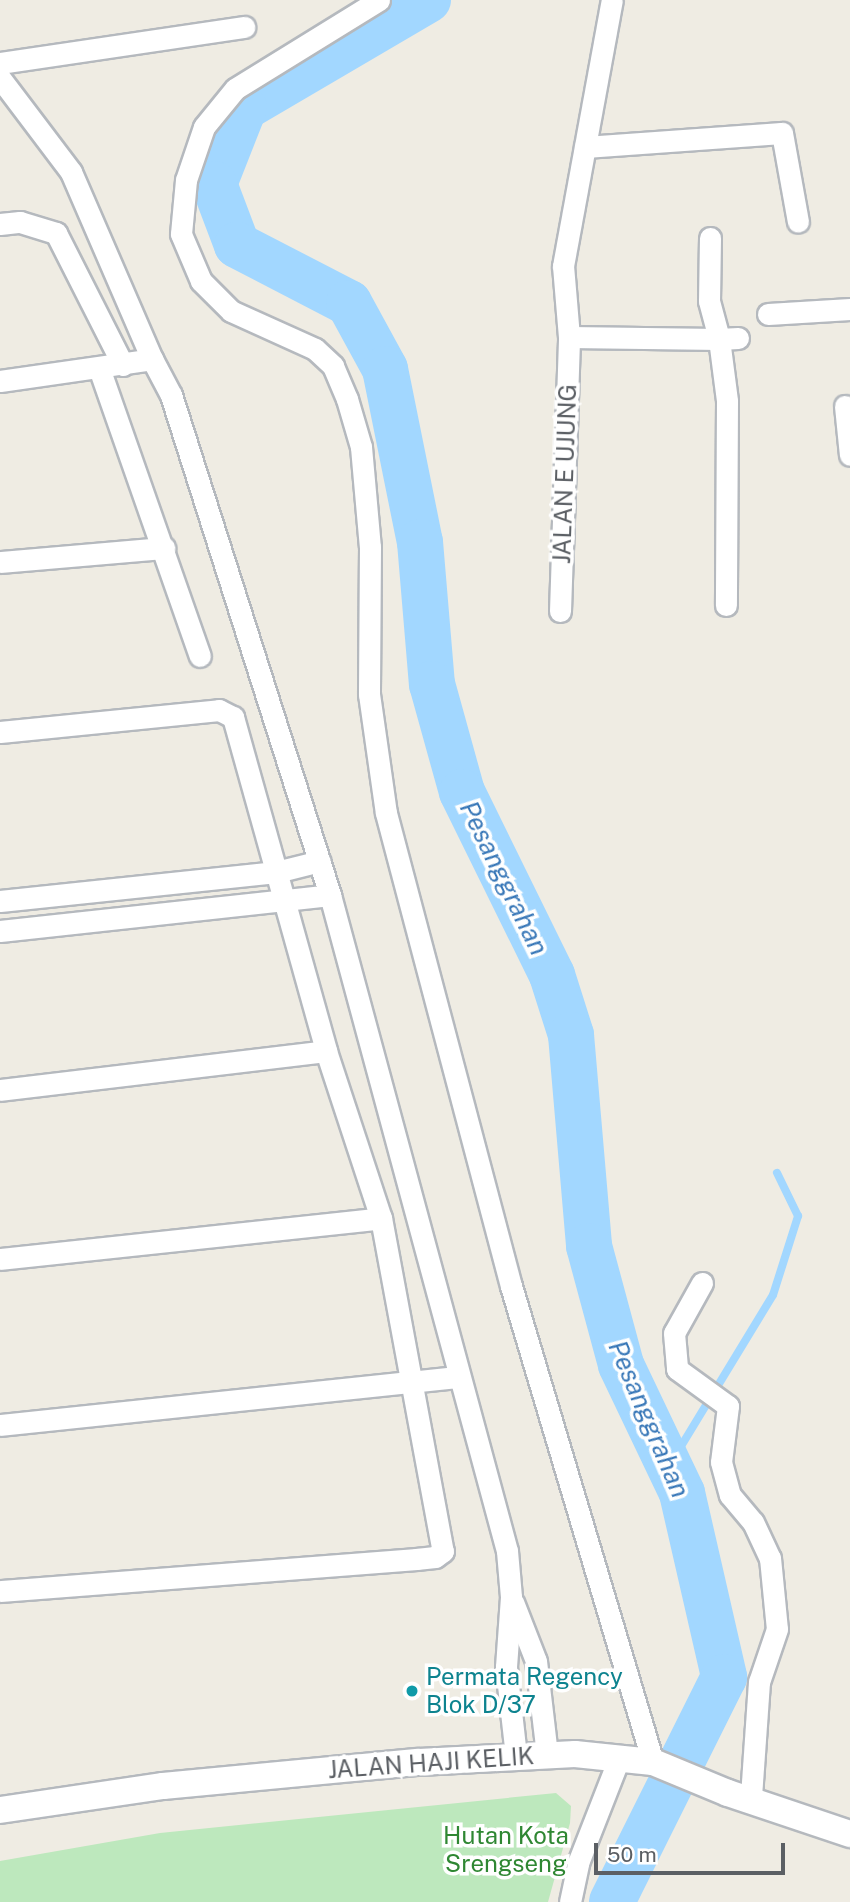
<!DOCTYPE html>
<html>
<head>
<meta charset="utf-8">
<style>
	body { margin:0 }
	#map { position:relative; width:850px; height:1902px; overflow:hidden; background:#efece3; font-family:"Public Sans",sans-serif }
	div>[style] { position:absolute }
	.green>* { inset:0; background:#bde8bd }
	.stream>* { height:8px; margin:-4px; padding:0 4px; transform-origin:4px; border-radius:4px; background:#a2d7ff }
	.river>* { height:46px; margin:-23px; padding:0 23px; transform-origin:23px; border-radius:23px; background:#a2d7ff }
	.roads { filter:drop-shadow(2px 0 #b5b9be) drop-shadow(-2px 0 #b5b9be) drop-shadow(0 2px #b5b9be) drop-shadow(0 -2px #b5b9be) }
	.minor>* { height:21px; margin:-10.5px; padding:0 10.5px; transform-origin:10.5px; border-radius:10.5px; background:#fff }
	.tertiary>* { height:26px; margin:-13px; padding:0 13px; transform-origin:13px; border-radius:13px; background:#fff }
	.dots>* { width:19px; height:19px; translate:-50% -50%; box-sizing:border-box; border:4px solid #fff; border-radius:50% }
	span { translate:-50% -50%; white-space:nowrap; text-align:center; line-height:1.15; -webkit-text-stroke:7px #fff; paint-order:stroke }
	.street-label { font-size:24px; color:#5b5f64 }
	.culture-label { font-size:24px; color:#0d838f }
	.left { translate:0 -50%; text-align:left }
	.park-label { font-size:24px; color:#2f8733 }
	.water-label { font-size:26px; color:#3978b8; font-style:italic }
	.scale { position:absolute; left:594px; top:1843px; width:191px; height:32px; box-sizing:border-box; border:4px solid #5b5f64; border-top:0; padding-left:9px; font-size:21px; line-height:24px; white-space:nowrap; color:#5b5f64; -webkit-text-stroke:5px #fff; paint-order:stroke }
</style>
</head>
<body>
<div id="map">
	<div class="green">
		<div style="clip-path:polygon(556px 1793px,571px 1806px,570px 1823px,548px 1902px,0 1902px,0 1861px,160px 1833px)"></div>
	</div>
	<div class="stream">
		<div style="left:669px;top:1466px;width:200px;rotate:-58.7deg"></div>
		<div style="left:773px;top:1295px;width:83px;rotate:-72.4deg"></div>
		<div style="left:798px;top:1216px;width:48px;rotate:-116deg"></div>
	</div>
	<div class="river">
		<div style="left:428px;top:0;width:213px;rotate:149.6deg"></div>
		<div style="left:244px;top:108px;width:82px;rotate:111.5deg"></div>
		<div style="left:214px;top:184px;width:65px;rotate:69.3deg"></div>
		<div style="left:237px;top:245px;width:126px;rotate:27.4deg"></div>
		<div style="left:349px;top:303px;width:75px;rotate:61.4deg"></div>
		<div style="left:385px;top:369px;width:177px;rotate:78.6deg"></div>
		<div style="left:420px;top:542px;width:143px;rotate:85.2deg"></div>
		<div style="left:432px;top:684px;width:112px;rotate:74.5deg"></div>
		<div style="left:462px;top:792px;width:204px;rotate:63.8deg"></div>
		<div style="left:552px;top:975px;width:63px;rotate:72.4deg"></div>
		<div style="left:571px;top:1035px;width:212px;rotate:85.1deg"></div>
		<div style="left:589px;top:1246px;width:123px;rotate:74.9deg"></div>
		<div style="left:621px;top:1365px;width:142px;rotate:64.5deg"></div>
		<div style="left:682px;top:1493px;width:189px;rotate:77.1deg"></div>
		<div style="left:724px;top:1677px;width:251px;rotate:116.5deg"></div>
	</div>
	<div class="roads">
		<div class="minor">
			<div style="left:379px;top:0;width:169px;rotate:148.3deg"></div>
			<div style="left:235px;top:89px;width:49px;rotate:129.2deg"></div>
			<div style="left:204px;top:127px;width:56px;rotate:108.8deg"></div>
			<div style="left:186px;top:180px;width:54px;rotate:95.3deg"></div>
			<div style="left:181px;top:234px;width:51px;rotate:66.9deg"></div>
			<div style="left:201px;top:281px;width:42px;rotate:45deg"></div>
			<div style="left:231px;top:311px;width:92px;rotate:24.3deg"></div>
			<div style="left:315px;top:349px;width:25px;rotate:43deg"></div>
			<div style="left:333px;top:366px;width:36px;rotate:67deg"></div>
			<div style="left:347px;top:399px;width:50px;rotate:73.7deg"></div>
			<div style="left:361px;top:447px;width:100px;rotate:84.9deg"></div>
			<div style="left:370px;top:547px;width:147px;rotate:90.4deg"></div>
			<div style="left:369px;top:694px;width:120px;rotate:81.9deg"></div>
			<div style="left:386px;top:813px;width:489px;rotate:75.2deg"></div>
			<div style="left:511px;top:1286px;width:497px;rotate:73.4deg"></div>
			<div style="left:0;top:63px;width:247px;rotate:-8.4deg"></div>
			<div style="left:0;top:78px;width:118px;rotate:52.9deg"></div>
			<div style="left:71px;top:172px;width:204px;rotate:66.6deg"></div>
			<div style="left:585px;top:147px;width:197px;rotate:-4.1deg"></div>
			<div style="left:782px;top:133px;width:90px;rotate:79.8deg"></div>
			<div style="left:0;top:224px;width:20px;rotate:-6deg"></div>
			<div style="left:20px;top:222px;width:38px;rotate:17deg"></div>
			<div style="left:56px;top:233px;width:148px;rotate:63.1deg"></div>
			<div style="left:710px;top:238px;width:63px;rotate:90.9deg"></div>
			<div style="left:709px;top:301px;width:39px;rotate:75deg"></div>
			<div style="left:719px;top:339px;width:19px;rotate:-3deg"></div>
			<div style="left:768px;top:314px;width:82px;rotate:-3.5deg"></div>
			<div style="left:569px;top:337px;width:150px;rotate:0.8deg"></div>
			<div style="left:719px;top:339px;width:63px;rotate:82.6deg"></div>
			<div style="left:727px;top:401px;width:204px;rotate:90.3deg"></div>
			<div style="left:99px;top:368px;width:305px;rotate:70.7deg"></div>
			<div style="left:0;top:381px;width:154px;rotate:-8.2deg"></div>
			<div style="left:152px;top:359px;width:41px;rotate:62.2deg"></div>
			<div style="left:171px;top:395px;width:525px;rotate:72.36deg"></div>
			<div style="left:330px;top:895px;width:679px;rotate:74.9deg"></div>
			<div style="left:507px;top:1551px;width:46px;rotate:85deg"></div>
			<div style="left:511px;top:1597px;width:70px;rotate:94.1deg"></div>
			<div style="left:506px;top:1667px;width:90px;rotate:83.6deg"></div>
			<div style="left:845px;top:406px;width:49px;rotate:84.2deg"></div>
			<div style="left:0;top:562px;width:165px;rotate:-4.9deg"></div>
			<div style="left:560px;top:611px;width:274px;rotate:-88.1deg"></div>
			<div style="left:569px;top:337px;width:71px;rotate:-94.8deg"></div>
			<div style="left:563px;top:266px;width:270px;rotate:-79.6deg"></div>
			<div style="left:0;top:732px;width:220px;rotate:-5.7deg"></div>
			<div style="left:219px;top:710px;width:16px;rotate:27deg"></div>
			<div style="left:233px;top:717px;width:347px;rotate:74.4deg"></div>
			<div style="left:326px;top:1051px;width:176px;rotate:71.8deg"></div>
			<div style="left:381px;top:1218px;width:339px;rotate:79.5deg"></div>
			<div style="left:443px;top:1551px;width:10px;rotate:143deg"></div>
			<div style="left:435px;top:1557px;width:19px;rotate:174deg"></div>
			<div style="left:416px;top:1559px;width:417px;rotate:175.6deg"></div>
			<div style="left:0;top:901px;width:278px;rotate:-6deg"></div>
			<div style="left:276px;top:872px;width:45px;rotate:-14deg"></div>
			<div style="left:0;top:931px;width:332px;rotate:-6.2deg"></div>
			<div style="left:0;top:1090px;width:328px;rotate:-6.8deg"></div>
			<div style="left:0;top:1259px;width:383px;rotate:-6.1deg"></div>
			<div style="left:702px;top:1283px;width:57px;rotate:119.2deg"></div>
			<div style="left:674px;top:1333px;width:36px;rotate:85deg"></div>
			<div style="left:677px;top:1369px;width:63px;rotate:36deg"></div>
			<div style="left:728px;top:1406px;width:56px;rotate:97.1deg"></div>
			<div style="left:721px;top:1462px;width:34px;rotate:75deg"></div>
			<div style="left:730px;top:1495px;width:35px;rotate:50deg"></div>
			<div style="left:753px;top:1522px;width:40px;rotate:65deg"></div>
			<div style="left:770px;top:1558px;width:71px;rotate:84.4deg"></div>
			<div style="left:777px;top:1629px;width:56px;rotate:108.8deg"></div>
			<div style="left:759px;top:1682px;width:115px;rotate:94deg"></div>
			<div style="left:0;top:1425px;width:461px;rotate:-6deg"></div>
			<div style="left:513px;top:1602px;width:63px;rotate:68.7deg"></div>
			<div style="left:536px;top:1661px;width:94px;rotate:83.3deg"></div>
			<div style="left:570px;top:1902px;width:40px;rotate:-78deg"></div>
			<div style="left:578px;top:1863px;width:115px;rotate:-68.6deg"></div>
		</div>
		<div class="tertiary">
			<div style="left:0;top:1810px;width:165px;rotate:-8.4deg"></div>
			<div style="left:163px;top:1786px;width:257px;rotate:-5.4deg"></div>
			<div style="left:419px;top:1762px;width:156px;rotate:-2.9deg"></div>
			<div style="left:575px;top:1754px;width:78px;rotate:5.9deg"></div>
			<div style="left:653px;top:1762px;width:81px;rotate:22.5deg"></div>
			<div style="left:728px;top:1793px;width:129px;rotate:18.6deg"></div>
		</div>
	</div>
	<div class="dots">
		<div style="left:412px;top:1691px;background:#0f9aa8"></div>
	</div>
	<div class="street-label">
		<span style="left:565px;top:474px;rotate:-88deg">JALAN E UJUNG</span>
		<span style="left:431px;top:1763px;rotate:-4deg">JALAN HAJI KELIK</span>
	</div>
	<div class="culture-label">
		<span class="left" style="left:426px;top:1691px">Permata Regency<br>Blok D/37</span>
	</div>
	<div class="park-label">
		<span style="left:506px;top:1850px">Hutan Kota<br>Srengseng</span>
	</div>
	<div class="water-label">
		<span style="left:504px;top:878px;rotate:64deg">Pesanggrahan</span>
		<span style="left:649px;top:1419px;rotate:67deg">Pesanggrahan</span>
	</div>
	<div class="scale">50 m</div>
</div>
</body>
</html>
